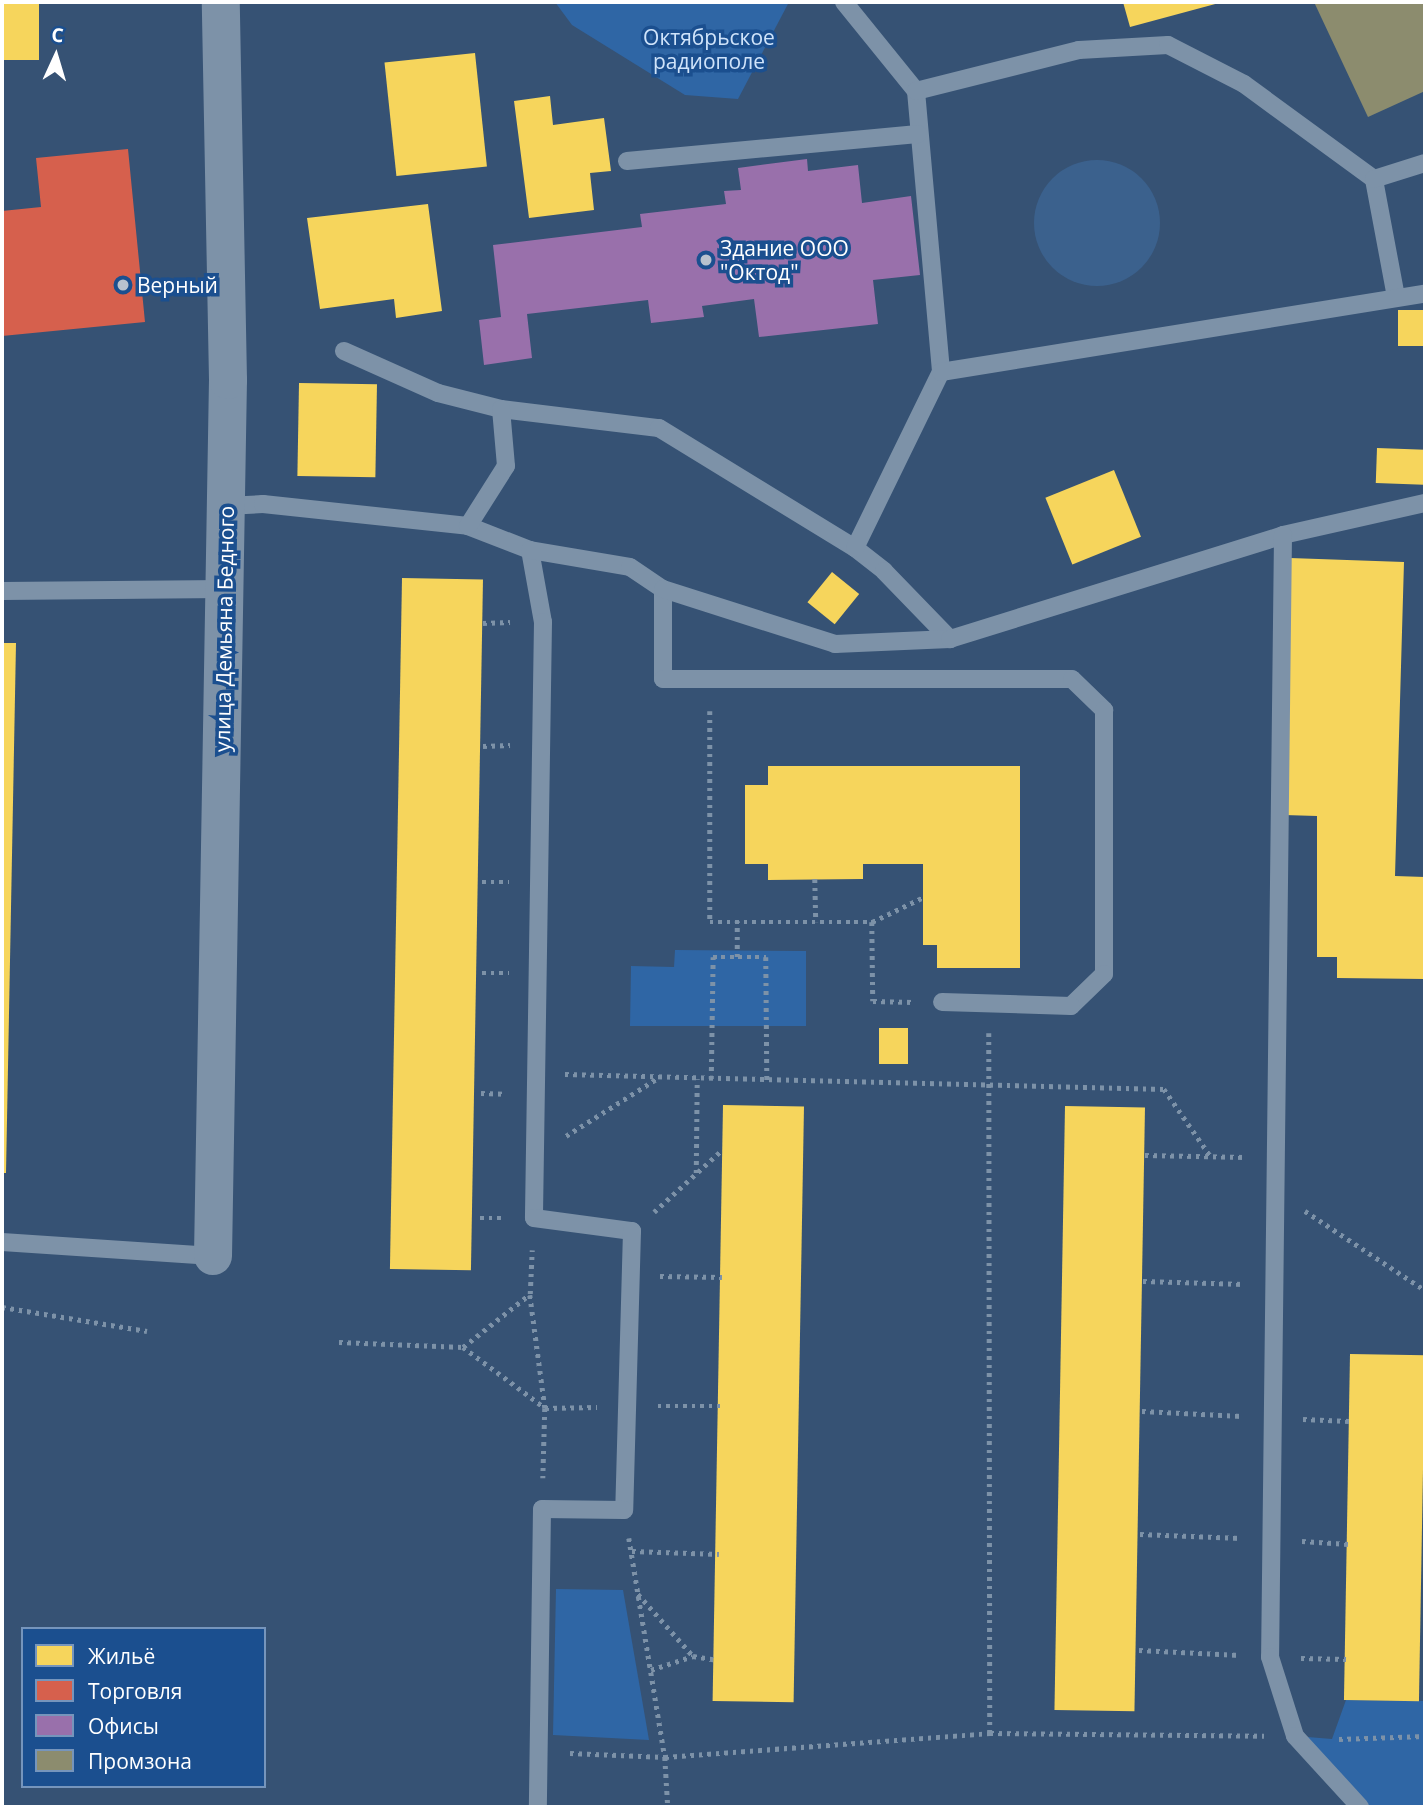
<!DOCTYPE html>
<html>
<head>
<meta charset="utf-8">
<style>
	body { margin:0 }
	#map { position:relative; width:1427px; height:1809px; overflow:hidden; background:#365274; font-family:"Open Sans",sans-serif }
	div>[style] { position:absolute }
	.green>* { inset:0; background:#2f66a5 }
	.water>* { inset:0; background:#3b618d }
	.round { border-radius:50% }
	.homes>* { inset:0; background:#f6d55c; transform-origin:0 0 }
	.shops>* { inset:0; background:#d6604d }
	.offices>* { inset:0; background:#9970ab }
	.industry>* { inset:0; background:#8c8c6e }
	.path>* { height:4.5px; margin-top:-2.25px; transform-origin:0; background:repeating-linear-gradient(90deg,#7d92a8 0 3.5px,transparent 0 8.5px) }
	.service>* { height:18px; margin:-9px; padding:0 9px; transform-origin:9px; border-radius:9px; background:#7d92a8 }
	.tertiary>* { height:38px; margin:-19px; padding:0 19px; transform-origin:19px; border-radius:19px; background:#7d92a8 }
	.dots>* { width:19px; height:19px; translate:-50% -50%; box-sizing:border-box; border:4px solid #1b4f8f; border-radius:50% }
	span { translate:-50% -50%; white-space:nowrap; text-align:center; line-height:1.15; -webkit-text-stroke:7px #1b4f8f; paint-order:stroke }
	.park-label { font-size:21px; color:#cfe3fa }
	.poi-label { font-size:21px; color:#fff }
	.left { translate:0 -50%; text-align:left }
	.street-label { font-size:21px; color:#fff }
	.frame { position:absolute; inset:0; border:4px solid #fff; pointer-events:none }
	.legend { position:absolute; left:21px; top:1627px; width:245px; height:161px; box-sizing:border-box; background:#1b4f8f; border:2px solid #7695bc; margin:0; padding:9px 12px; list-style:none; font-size:21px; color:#fff }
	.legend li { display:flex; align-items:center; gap:14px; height:35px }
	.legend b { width:35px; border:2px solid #7695bc }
	.north { position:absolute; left:21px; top:21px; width:70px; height:70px; -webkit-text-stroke:5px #1b4f8f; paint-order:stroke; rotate:4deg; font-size:19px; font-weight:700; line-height:28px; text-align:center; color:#fff }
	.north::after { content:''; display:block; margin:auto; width:24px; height:32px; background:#fff; clip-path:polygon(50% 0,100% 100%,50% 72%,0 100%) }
</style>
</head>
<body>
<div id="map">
	<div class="green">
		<div style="clip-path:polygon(555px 2px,789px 2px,738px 99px,685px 95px,572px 25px)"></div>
		<div style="clip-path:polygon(675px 950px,806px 951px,806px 1026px,630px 1026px,631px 966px,674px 967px)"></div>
		<div style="clip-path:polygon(556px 1589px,623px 1590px,649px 1740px,553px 1735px)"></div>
		<div style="clip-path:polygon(1346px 1700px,1425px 1701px,1425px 1807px,1360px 1807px,1295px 1736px,1332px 1739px)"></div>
	</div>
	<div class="water">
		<div class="round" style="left:1034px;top:160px;width:126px;height:126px"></div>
	</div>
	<div class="homes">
		<div style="left:2px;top:2px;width:37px;height:58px"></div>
		<div style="clip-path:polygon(1123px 2px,1219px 2px,1219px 3px,1130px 27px)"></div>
		<div style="left:475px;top:53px;width:114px;height:91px;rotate:84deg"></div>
		<div style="clip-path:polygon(550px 96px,553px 125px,604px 118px,611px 171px,590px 173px,594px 210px,529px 218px,514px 101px)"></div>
		<div style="clip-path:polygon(428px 204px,442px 311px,396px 318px,394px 299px,320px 309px,307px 218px)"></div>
		<div style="left:1425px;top:310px;width:36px;height:27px;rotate:90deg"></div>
		<div style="left:299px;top:383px;width:78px;height:93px;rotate:1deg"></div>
		<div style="left:1377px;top:448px;width:48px;height:35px;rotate:2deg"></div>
		<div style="left:1114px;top:470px;width:72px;height:74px;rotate:68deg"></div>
		<div style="clip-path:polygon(1290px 558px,1404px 562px,1395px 876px,1425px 877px,1425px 979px,1337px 978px,1337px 957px,1317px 957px,1317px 816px,1284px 815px)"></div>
		<div style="left:832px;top:572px;width:35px;height:39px;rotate:39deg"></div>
		<div style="left:402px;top:578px;width:81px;height:691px;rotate:1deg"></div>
		<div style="clip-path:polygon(2px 643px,16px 643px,6px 1173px,2px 1173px)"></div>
		<div style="clip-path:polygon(768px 766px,1020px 766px,1020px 968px,937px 968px,937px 945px,923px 945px,923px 864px,863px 864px,863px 879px,768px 880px,768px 864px,745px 864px,745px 785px,768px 785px)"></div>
		<div style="left:879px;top:1028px;width:29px;height:36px"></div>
		<div style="left:723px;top:1105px;width:81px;height:596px;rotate:1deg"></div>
		<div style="left:1065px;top:1106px;width:80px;height:604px;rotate:1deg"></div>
		<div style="left:1350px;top:1354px;width:75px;height:346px;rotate:1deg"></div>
	</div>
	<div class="shops">
		<div style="clip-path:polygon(128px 149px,145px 322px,2px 336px,2px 211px,41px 207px,36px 158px)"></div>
	</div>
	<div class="offices">
		<div style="clip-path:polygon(807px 159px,808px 171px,858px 165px,862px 203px,911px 196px,920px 275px,873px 280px,878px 324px,759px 337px,754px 299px,702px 306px,704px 317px,651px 323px,648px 300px,527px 314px,532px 358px,484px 365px,479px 320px,501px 317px,493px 245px,642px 227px,640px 214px,726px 204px,724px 191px,741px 190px,738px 168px)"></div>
	</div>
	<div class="industry">
		<div style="clip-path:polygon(1314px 2px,1425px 2px,1425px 91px,1368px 117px)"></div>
	</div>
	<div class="path">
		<div style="left:483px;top:623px;width:27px;rotate:-2deg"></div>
		<div style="left:710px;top:711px;width:211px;rotate:90deg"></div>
		<div style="left:710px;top:922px;width:162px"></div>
		<div style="left:872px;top:922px;width:79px;rotate:89.3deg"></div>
		<div style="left:873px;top:1001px;width:40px;rotate:1.4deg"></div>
		<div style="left:483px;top:746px;width:27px;rotate:-2deg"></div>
		<div style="left:815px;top:879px;width:43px;rotate:88.7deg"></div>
		<div style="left:482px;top:882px;width:27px"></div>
		<div style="left:872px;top:922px;width:58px;rotate:-25.7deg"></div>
		<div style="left:737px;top:957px;width:36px;rotate:-90deg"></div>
		<div style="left:482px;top:973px;width:27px"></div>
		<div style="left:989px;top:1033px;width:700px;rotate:89.92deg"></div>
		<div style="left:565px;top:1074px;width:599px;rotate:1.43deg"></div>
		<div style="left:1164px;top:1089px;width:83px;rotate:55.3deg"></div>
		<div style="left:711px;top:1079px;width:122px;rotate:-89.1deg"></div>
		<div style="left:713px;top:957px;width:53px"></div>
		<div style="left:766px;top:957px;width:123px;rotate:89.5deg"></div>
		<div style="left:481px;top:1093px;width:24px;rotate:2deg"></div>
		<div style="left:566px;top:1136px;width:107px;rotate:-32.3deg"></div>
		<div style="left:1145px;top:1155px;width:100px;rotate:1.1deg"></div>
		<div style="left:696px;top:1173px;width:94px;rotate:-89.4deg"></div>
		<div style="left:1305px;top:1211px;width:144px;rotate:33.4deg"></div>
		<div style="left:654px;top:1212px;width:93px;rotate:-42.4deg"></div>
		<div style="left:480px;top:1218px;width:24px"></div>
		<div style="left:660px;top:1276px;width:62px;rotate:0.9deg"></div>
		<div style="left:1143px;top:1281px;width:101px;rotate:1.7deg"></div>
		<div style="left:530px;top:1295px;width:114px;rotate:82.4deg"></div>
		<div style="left:545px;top:1408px;width:70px;rotate:91.6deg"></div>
		<div style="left:2px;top:1307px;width:147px;rotate:9.4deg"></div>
		<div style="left:339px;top:1342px;width:124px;rotate:2.3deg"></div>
		<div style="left:463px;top:1347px;width:85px;rotate:-38.3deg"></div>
		<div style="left:530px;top:1294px;width:44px;rotate:-87.4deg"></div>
		<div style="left:463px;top:1347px;width:102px;rotate:36.6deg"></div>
		<div style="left:545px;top:1408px;width:52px;rotate:-1.1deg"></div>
		<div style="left:658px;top:1406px;width:62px"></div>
		<div style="left:1142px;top:1411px;width:100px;rotate:2.9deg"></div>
		<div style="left:1303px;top:1419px;width:46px;rotate:2.5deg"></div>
		<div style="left:1140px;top:1534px;width:101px;rotate:2.3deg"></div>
		<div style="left:629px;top:1538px;width:222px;rotate:80.7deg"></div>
		<div style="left:665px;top:1757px;width:50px;rotate:86.6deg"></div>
		<div style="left:1302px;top:1541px;width:46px;rotate:3.7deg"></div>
		<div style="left:632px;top:1551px;width:87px;rotate:2deg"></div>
		<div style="left:638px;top:1594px;width:83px;rotate:48.4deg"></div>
		<div style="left:1139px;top:1650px;width:101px;rotate:2.8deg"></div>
		<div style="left:1301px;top:1658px;width:45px;rotate:1.3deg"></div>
		<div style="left:651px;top:1670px;width:44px;rotate:-18.4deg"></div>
		<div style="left:693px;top:1656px;width:25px;rotate:9deg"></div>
		<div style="left:1339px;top:1739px;width:86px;rotate:-2deg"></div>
		<div style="left:570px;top:1753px;width:95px;rotate:2.4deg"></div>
		<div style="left:665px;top:1757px;width:326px;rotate:-4.2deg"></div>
		<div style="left:990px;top:1733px;width:274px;rotate:0.6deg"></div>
	</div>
	<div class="service">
		<div style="left:844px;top:2px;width:114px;rotate:51deg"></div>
		<div style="left:916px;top:91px;width:282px;rotate:84.9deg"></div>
		<div style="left:916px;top:91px;width:168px;rotate:-14.1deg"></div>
		<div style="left:1079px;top:50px;width:89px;rotate:-3.2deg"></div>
		<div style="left:1168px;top:45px;width:85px;rotate:27.2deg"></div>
		<div style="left:1244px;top:84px;width:161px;rotate:36.2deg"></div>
		<div style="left:627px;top:161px;width:292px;rotate:-5.3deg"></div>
		<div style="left:1396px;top:297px;width:120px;rotate:-100.6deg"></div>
		<div style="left:1374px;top:179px;width:53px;rotate:-17.4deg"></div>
		<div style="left:344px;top:351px;width:103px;rotate:24.1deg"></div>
		<div style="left:438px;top:393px;width:65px;rotate:14.3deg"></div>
		<div style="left:501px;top:409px;width:159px;rotate:6.9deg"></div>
		<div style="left:659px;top:428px;width:230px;rotate:31.5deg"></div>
		<div style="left:855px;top:548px;width:37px;rotate:38deg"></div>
		<div style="left:884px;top:571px;width:95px;rotate:45.9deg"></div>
		<div style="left:226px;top:506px;width:37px;rotate:-3deg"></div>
		<div style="left:263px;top:504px;width:206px;rotate:6.1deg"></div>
		<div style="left:468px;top:526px;width:66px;rotate:21.2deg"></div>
		<div style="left:530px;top:550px;width:73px;rotate:79.8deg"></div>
		<div style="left:543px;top:622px;width:596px;rotate:90.87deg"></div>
		<div style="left:534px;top:1218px;width:99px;rotate:7.6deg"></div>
		<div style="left:632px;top:1231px;width:279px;rotate:91.6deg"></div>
		<div style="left:624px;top:1510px;width:82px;rotate:-179.3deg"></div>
		<div style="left:542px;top:1509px;width:298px;rotate:90.8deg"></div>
		<div style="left:468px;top:526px;width:71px;rotate:-57.7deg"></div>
		<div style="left:506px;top:466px;width:57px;rotate:-95deg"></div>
		<div style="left:1283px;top:535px;width:146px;rotate:-12.7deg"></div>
		<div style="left:855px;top:548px;width:196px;rotate:-64deg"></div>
		<div style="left:941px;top:372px;width:490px;rotate:-9.2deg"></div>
		<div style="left:530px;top:550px;width:101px;rotate:9.6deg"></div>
		<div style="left:630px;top:567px;width:40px;rotate:34deg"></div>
		<div style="left:663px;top:589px;width:90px;rotate:90deg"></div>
		<div style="left:663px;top:679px;width:409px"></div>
		<div style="left:1072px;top:679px;width:45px;rotate:44.1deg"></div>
		<div style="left:1104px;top:710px;width:264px;rotate:90deg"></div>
		<div style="left:1104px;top:974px;width:46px;rotate:135.9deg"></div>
		<div style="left:1071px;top:1006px;width:129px;rotate:-178.2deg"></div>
		<div style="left:663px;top:589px;width:181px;rotate:17.7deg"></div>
		<div style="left:835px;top:644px;width:115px;rotate:-2.5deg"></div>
		<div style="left:950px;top:639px;width:349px;rotate:-17.3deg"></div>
		<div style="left:1283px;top:535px;width:1122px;rotate:90.66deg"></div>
		<div style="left:1270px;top:1657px;width:83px;rotate:72.4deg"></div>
		<div style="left:1295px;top:1736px;width:96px;rotate:47.5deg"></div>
		<div style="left:2px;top:591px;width:222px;rotate:-0.5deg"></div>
		<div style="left:2px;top:1242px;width:211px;rotate:3.8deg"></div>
	</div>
	<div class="tertiary">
		<div style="left:213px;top:1256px;width:876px;rotate:-89.02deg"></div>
		<div style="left:228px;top:380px;width:378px;rotate:-91.1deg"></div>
	</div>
	<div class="dots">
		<div style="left:706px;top:260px;background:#b9c2ce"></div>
		<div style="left:123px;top:285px;background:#b9c2ce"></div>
	</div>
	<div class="park-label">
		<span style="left:709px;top:49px">Октябрьское<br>радиополе</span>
	</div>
	<div class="poi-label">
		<span class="left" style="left:720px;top:260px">Здание ООО<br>"Октод"</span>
		<span class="left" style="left:137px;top:285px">Верный</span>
	</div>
	<div class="street-label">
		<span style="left:224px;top:629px;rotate:-89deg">улица Демьяна Бедного</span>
	</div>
	<div class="frame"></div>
	<ul class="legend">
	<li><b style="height:19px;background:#f6d55c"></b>Жильё</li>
	<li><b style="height:19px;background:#d6604d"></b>Торговля</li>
	<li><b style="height:19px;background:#9970ab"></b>Офисы</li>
	<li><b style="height:19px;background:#8c8c6e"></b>Промзона</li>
	</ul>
	<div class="north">С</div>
</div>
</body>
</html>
